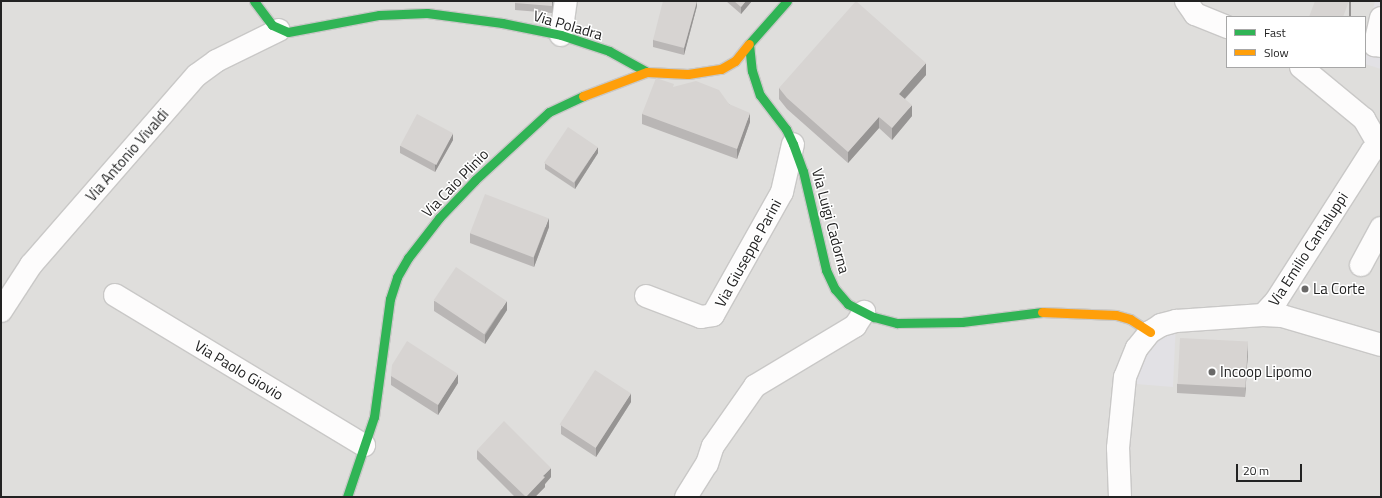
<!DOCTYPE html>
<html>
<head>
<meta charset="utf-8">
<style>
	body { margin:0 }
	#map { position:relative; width:1382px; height:498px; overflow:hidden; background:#f0eeeb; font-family:"Titillium Web",sans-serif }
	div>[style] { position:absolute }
	.residential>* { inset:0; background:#dfdedc }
	.plaza>* { inset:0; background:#e2e1e5 }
	.roads { filter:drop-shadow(1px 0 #c9c8c7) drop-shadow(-1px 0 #c9c8c7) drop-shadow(0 1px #c9c8c7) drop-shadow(0 -1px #c9c8c7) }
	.street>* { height:22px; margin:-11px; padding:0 11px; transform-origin:11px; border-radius:11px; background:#fdfcfc }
	.fast>* { height:9px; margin:-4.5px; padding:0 4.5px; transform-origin:4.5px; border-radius:4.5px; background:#30b455 }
	.slow>* { height:9px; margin:-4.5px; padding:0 4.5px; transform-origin:4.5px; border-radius:4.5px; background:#ff9f0a }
	.wall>* { inset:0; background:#b9b6b5 }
	.shaded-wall>* { inset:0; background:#969493; transform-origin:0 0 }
	.building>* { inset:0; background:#d7d4d2; transform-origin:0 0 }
	.dots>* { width:11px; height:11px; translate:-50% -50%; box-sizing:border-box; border:2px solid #fff; border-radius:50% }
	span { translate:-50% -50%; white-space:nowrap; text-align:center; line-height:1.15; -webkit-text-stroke:3px #fff; paint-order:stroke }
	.street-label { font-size:15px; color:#222 }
	.poi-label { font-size:15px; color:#222 }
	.left { translate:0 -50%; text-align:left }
	.frame { position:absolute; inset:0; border:2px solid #222; pointer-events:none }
	.legend { position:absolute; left:1226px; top:16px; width:140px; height:52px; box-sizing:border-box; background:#fff; border:1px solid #a7a7a7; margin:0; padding:5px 7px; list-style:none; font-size:12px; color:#222 }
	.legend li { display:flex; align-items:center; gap:8px; height:20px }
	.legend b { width:20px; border:1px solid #a7a7a7 }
	.scale { position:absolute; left:1236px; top:464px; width:66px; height:18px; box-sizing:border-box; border:2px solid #222; border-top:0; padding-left:5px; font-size:12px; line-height:14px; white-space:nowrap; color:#222; -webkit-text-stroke:3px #fff; paint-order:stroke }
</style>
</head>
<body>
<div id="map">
	<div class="residential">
		<div style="clip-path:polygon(evenodd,1px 1px,1381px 1px,1381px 497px,1px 497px,1px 1px,1227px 17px,1365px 17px,1365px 67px,1227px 67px,1227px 17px)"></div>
	</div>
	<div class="plaza">
		<div style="clip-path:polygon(1375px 1px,1381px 1px,1381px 69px,1365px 64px,1365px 41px)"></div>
		<div style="clip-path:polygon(1176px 321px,1173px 387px,1124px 383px,1131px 359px)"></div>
	</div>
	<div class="roads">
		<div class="street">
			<div style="left:1186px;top:1px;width:16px;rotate:55deg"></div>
			<div style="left:1195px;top:14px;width:35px;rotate:22deg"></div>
			<div style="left:1381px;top:18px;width:28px;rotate:103deg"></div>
			<div style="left:1375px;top:45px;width:6px;rotate:9deg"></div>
			<div style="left:561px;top:35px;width:34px;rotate:-82deg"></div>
			<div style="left:1301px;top:67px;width:82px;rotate:39.5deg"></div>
			<div style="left:1364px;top:119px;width:30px;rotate:60deg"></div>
			<div style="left:1361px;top:265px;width:42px;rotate:-61.6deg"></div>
			<div style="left:115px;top:295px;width:291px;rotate:31.1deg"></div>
			<div style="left:646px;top:296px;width:59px;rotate:20.9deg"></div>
			<div style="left:701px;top:317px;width:12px;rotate:-9deg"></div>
			<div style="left:713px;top:315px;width:141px;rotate:-60.7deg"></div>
			<div style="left:782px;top:192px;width:49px;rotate:-77.1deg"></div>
			<div style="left:1px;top:311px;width:55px;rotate:-56.9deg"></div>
			<div style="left:31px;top:265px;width:252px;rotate:-48.9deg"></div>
			<div style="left:197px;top:75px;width:24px;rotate:-36deg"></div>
			<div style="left:216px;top:61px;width:70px;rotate:-26.2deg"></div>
			<div style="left:1263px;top:315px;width:19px;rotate:-47deg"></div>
			<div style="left:1276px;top:301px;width:178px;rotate:-57.4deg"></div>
			<div style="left:1372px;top:151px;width:12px;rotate:-42deg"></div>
			<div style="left:686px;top:497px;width:39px;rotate:-58deg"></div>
			<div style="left:707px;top:464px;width:19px;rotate:-72deg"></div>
			<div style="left:713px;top:446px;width:73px;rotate:-55deg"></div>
			<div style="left:755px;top:386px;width:117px;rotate:-31deg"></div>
			<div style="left:855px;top:326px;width:17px;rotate:-57deg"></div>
			<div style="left:1120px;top:497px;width:49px;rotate:-92.3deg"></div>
			<div style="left:1118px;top:448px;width:71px;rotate:-84.4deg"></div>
			<div style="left:1125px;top:377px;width:31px;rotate:-68deg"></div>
			<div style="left:1137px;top:348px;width:21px;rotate:-51deg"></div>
			<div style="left:1150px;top:332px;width:13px;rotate:-32deg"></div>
			<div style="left:1161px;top:325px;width:16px;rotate:-15deg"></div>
			<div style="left:1176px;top:321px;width:87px;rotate:-3.9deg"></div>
			<div style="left:1263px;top:315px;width:19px;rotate:3deg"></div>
			<div style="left:1282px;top:316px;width:103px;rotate:16.3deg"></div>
		</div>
		<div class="fast">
			<div style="left:254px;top:1px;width:30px;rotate:53deg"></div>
			<div style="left:272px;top:25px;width:17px;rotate:24deg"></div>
			<div style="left:288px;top:32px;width:93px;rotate:-10.6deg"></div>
			<div style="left:379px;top:15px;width:48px;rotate:-2.4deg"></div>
			<div style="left:427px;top:13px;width:76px;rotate:7.6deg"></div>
			<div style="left:502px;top:23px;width:60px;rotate:11.5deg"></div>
			<div style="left:561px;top:35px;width:51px;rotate:18.4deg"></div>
			<div style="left:609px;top:51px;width:43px;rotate:28.9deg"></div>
			<div style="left:787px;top:1px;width:57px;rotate:131.5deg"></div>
			<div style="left:749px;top:44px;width:27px;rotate:84deg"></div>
			<div style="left:752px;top:71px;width:25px;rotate:72deg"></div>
			<div style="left:760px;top:95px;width:43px;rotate:52.6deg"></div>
			<div style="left:786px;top:129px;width:17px;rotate:65deg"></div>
			<div style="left:793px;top:144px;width:29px;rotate:70deg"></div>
			<div style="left:803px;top:171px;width:102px;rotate:76.9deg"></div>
			<div style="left:826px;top:270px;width:21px;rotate:65deg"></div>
			<div style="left:835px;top:289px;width:20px;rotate:49deg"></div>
			<div style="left:848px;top:304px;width:29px;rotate:27deg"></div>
			<div style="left:874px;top:317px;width:24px;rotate:15deg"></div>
			<div style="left:897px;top:323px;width:65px;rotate:-0.9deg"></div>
			<div style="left:962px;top:322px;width:81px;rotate:-7.1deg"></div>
			<div style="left:347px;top:497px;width:84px;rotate:-71.4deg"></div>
			<div style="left:374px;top:417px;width:119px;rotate:-82.3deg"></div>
			<div style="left:390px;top:299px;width:23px;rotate:-72deg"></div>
			<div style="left:397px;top:277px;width:22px;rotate:-60deg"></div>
			<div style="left:408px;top:258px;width:51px;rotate:-52.2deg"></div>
			<div style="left:439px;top:218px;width:52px;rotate:-46.5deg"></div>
			<div style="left:475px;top:180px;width:100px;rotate:-42.6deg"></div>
			<div style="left:549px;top:112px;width:38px;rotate:-25deg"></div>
		</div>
		<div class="slow">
			<div style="left:583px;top:96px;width:68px;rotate:-20.6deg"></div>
			<div style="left:647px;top:72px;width:41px;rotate:2.8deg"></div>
			<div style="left:688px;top:74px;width:33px;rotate:-9deg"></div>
			<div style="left:721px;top:69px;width:16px;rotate:-30deg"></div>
			<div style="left:735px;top:61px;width:22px;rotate:-51deg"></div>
			<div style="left:1042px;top:312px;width:74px;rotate:2.3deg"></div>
			<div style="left:1116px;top:315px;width:15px;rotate:16deg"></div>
			<div style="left:1130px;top:319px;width:24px;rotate:33deg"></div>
		</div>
	</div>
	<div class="wall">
		<div style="clip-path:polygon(515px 1px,553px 1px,552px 13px,515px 10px)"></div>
		<div style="clip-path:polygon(697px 1px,697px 6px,684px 55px,653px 47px,653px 40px)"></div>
		<div style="clip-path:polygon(726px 1px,752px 1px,741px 14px)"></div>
		<div style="clip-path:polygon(926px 75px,905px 99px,912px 116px,892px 140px,879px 128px,848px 163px,787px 109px,779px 99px,779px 88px)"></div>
		<div style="clip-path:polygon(674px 87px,729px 104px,750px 122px,737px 159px,642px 124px,642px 114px)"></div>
		<div style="clip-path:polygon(453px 140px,435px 172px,400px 153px,400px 146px)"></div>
		<div style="clip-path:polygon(598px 153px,575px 189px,545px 169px,545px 163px)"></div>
		<div style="clip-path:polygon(549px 227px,534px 267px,470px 243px,470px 233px)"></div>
		<div style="clip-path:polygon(434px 301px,507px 310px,485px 344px,434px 311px)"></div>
		<div style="clip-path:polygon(1248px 351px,1245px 397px,1177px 393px,1177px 384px)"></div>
		<div style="clip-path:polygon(391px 376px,458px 383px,438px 415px,391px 385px)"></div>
		<div style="clip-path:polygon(631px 402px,596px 457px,561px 434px,561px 425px)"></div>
		<div style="clip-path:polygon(477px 450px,551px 477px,545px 484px,545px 487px,535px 497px,515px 497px,477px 459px)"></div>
	</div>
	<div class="shaded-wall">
		<div style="clip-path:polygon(552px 1px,553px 1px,552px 13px)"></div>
		<div style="clip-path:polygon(697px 1px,697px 6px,684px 55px,684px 48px)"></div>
		<div style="clip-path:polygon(746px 1px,752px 1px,741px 14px,741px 7px)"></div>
		<div style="left:1349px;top:1px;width:2px;height:17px"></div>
		<div style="clip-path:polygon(926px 63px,926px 75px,899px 105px,899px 94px)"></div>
		<div style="clip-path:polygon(912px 105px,912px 116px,892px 140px,892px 128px)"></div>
		<div style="clip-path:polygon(750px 113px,750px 122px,737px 159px,737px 149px)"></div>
		<div style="clip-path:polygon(879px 117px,879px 128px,848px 163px,848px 152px)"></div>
		<div style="clip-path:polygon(453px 133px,453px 140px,435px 172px,435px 165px)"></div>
		<div style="clip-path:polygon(598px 147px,598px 153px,575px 189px,575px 182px)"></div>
		<div style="clip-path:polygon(549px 218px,549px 227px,534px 267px,534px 257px)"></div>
		<div style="clip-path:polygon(507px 301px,507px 310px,485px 344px,485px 335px)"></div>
		<div style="clip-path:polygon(1248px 341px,1248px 351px,1245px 397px,1245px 388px)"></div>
		<div style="clip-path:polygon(458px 374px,458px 383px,438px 415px,438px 405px)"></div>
		<div style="clip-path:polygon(631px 393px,631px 402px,596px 457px,596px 447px)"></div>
		<div style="clip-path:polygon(551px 468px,551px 477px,545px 484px,545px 487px,535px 497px,526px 497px,543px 476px)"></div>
	</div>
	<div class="building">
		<div style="clip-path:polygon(515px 1px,552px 1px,552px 6px,515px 3px)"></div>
		<div style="clip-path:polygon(663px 1px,697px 1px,684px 48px,653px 40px)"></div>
		<div style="clip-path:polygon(734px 1px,746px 1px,741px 7px)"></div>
		<div style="clip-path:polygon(856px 1px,926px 63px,899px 94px,912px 105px,892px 128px,879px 117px,848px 152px,787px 98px,779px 88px)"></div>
		<div style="clip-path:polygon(1315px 1px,1349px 1px,1343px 17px,1309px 17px)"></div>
		<div style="clip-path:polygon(656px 78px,674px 84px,673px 87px,696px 81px,719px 90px,729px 104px,750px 113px,737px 149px,642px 114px)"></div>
		<div style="left:417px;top:114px;width:41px;height:36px;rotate:28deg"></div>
		<div style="left:568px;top:127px;width:36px;height:43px;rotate:34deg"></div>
		<div style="left:485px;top:194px;width:68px;height:42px;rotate:21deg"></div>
		<div style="left:456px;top:267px;width:61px;height:40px;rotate:34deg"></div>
		<div style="left:1180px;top:338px;width:68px;height:46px;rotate:3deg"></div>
		<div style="clip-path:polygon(407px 341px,458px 374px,438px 405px,391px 376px,392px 365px)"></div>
		<div style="left:595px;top:370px;width:43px;height:65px;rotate:33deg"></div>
		<div style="clip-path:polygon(504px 421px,551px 468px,543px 476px,545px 477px,526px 497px,477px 450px)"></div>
	</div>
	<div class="dots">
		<div style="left:1305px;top:289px;background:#6a6968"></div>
		<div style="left:1212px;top:372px;background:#6a6968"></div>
	</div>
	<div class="street-label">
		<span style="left:568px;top:25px;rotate:16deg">Via Poladra</span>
		<span style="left:127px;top:155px;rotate:-49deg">Via Antonio Vivaldi</span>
		<span style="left:455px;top:183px;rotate:-46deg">Via Caio Plinio</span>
		<span style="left:831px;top:221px;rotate:75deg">Via Luigi Cadorna</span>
		<span style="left:1308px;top:249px;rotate:-57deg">Via Emilio Cantaluppi</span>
		<span style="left:748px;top:253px;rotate:-61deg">Via Giuseppe Parini</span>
		<span style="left:239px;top:370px;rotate:31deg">Via Paolo Giovio</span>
	</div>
	<div class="poi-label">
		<span class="left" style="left:1313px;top:289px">La Corte</span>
		<span class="left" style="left:1220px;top:372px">Incoop Lipomo</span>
	</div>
	<div class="frame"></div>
	<ul class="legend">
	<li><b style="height:5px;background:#30b455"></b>Fast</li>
	<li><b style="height:5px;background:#ff9f0a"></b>Slow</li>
	</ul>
	<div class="scale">20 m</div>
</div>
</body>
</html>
